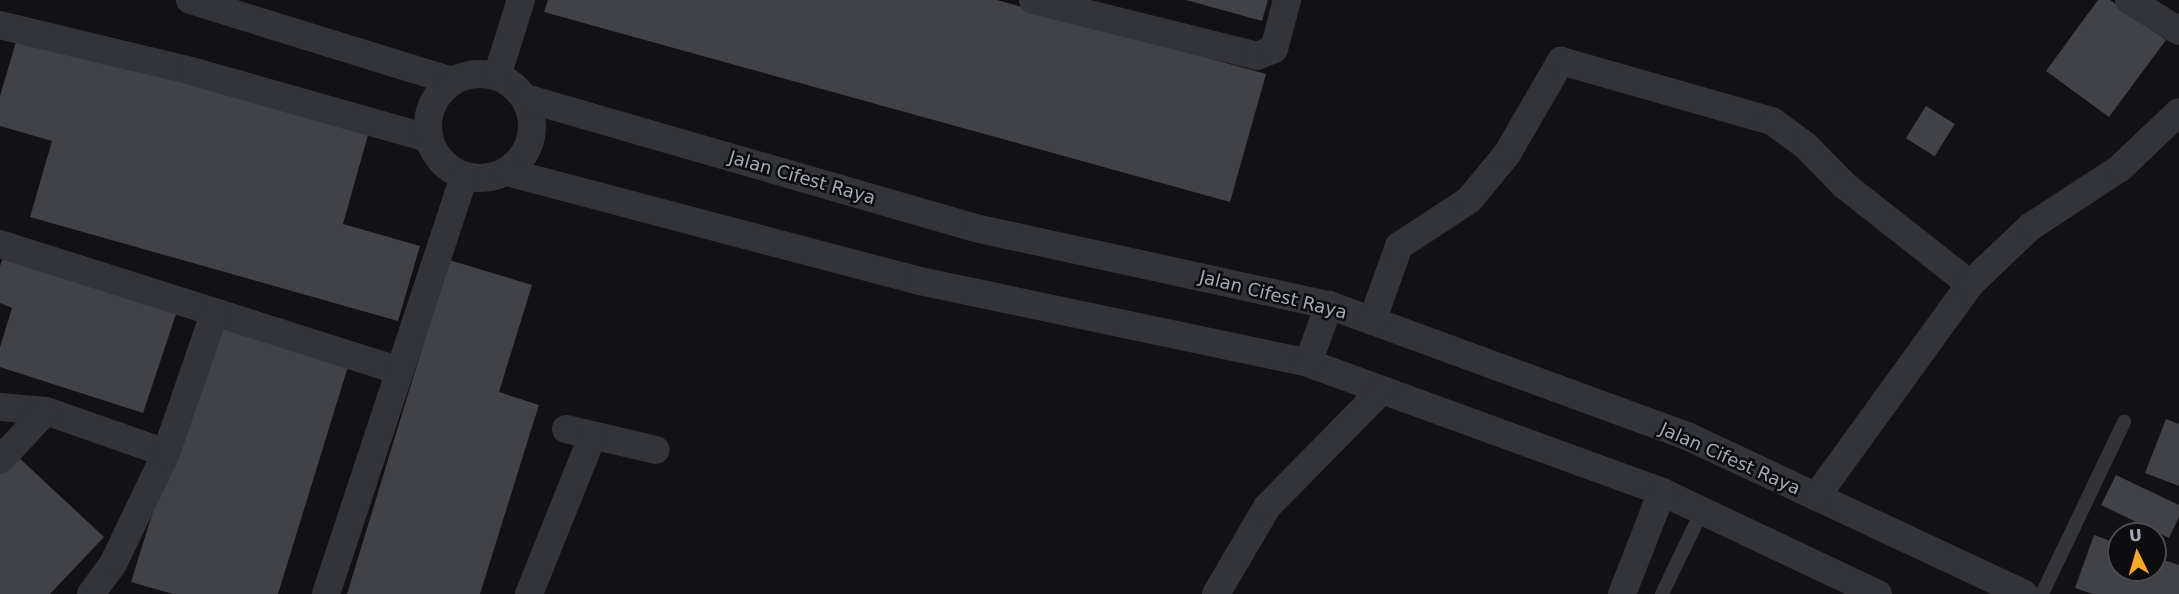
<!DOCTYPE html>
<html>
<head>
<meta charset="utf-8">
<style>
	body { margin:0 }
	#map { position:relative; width:2179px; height:594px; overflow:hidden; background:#121214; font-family:"DejaVu Sans",sans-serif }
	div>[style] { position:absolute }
	.building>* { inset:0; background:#414247; transform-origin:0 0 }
	.service>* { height:14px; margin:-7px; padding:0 7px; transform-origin:7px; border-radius:7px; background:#333439 }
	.minor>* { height:28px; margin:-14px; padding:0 14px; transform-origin:14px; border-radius:14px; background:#333439 }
	.minor>.ring { margin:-14px; padding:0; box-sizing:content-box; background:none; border:28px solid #333439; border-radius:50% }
	span { translate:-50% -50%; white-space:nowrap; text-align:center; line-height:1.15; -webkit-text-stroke:5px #0d0d0f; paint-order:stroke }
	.street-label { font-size:18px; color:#a3a9b5 }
	.north { position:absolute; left:2107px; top:522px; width:60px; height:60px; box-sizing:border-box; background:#0d0d0f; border:2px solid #494b51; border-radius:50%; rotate:355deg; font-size:16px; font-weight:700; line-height:24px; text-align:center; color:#a3a9b5 }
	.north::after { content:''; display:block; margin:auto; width:21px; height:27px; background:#f6a828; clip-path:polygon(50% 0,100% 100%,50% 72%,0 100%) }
</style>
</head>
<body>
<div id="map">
	<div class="building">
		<div style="clip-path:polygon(548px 0,997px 0,1266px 74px,1230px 202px,544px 12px)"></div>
		<div style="clip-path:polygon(1186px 0,1268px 0,1262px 21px)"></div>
		<div style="clip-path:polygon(2098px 0,2110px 0,2166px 40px,2109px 117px,2046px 71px)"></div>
		<div style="clip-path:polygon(18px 35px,368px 135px,343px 224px,420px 246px,398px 321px,30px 217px,52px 141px,0 126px,0 96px)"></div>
		<div style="left:1926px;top:106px;width:34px;height:38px;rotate:32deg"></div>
		<div style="clip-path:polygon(6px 249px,179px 305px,143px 413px,0 367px,0 347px,12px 308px,0 303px,0 266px)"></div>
		<div style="clip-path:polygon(449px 260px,532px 285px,499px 392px,539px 405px,532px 427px,480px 594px,347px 594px)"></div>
		<div style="clip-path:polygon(213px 318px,350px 360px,278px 594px,173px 594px,131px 582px)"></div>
		<div style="clip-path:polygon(2166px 419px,2179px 424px,2179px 486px,2145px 473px)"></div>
		<div style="clip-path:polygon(15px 454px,104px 537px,50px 594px,0 594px,0 471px)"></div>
		<div style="clip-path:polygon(2116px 475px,2179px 505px,2179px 517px,2169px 538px,2101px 505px)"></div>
		<div style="clip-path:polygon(2094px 535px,2119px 544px,2119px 570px,2155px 570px,2155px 557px,2179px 565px,2179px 594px,2093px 594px,2075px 588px)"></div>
	</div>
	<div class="service">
		<div style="left:1662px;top:594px;width:92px;rotate:-64.3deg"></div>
		<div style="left:2042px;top:594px;width:191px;rotate:-64.5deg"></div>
	</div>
	<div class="minor">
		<div style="left:190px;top:0;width:273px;rotate:17.2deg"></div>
		<div style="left:1033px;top:0;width:231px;rotate:14deg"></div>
		<div style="left:1257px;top:56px;width:18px;rotate:-22deg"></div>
		<div style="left:1274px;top:49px;width:51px;rotate:-75.1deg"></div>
		<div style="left:2129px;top:0;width:59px;rotate:31.8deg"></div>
		<div style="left:0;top:25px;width:196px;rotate:13.5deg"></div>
		<div style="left:191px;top:71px;width:246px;rotate:15.8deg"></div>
		<div class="ring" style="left:428px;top:74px;width:76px;height:76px"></div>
		<div style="left:497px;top:76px;width:80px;rotate:-72.5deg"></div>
		<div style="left:525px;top:98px;width:468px;rotate:16.1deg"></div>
		<div style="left:975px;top:228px;width:362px;rotate:12.3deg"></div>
		<div style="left:1329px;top:305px;width:381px;rotate:20.1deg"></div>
		<div style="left:1687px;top:436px;width:372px;rotate:25.1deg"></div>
		<div style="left:507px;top:172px;width:427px;rotate:14.8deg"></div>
		<div style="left:920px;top:281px;width:397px;rotate:11.9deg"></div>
		<div style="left:1308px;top:363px;width:377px;rotate:20deg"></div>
		<div style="left:1662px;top:492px;width:239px;rotate:25.3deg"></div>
		<div style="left:0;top:244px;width:417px;rotate:17.6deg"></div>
		<div style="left:1372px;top:321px;width:80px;rotate:-70.2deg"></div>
		<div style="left:1399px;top:246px;width:84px;rotate:-33.3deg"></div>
		<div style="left:1469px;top:200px;width:60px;rotate:-50.4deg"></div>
		<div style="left:1507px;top:154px;width:108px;rotate:-59.9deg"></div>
		<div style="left:1561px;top:61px;width:219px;rotate:15.9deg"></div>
		<div style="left:1772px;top:121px;width:42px;rotate:36.3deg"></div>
		<div style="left:1806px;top:146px;width:54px;rotate:45.7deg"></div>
		<div style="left:1844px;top:185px;width:160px;rotate:38.2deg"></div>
		<div style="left:1308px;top:363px;width:62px;rotate:-70.1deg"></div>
		<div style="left:0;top:407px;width:46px;rotate:5deg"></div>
		<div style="left:46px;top:411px;width:127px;rotate:19.3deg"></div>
		<div style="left:566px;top:429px;width:92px;rotate:13.1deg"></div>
		<div style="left:0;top:460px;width:67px;rotate:-46.8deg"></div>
		<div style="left:1816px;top:497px;width:263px;rotate:-54.1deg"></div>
		<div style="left:1970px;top:284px;width:83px;rotate:-43.5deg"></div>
		<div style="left:2030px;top:227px;width:108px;rotate:-33.2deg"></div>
		<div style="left:2120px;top:168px;width:81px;rotate:-43.5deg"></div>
		<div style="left:91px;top:594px;width:39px;rotate:-54deg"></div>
		<div style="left:114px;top:562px;width:121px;rotate:-64.5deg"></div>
		<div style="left:166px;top:453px;width:147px;rotate:-70.9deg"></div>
		<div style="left:326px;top:594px;width:439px;rotate:-71.7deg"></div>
		<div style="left:529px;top:594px;width:171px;rotate:-68.1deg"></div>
		<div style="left:1216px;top:594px;width:101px;rotate:-59.6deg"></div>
		<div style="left:1267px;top:507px;width:164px;rotate:-45.5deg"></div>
		<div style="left:1622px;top:594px;width:110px;rotate:-68.6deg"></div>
	</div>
	<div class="street-label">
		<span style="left:802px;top:178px;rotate:16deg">Jalan Cifest Raya</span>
		<span style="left:1273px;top:295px;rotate:14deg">Jalan Cifest Raya</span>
		<span style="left:1730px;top:459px;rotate:24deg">Jalan Cifest Raya</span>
	</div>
	<div class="north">U</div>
</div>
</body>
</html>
